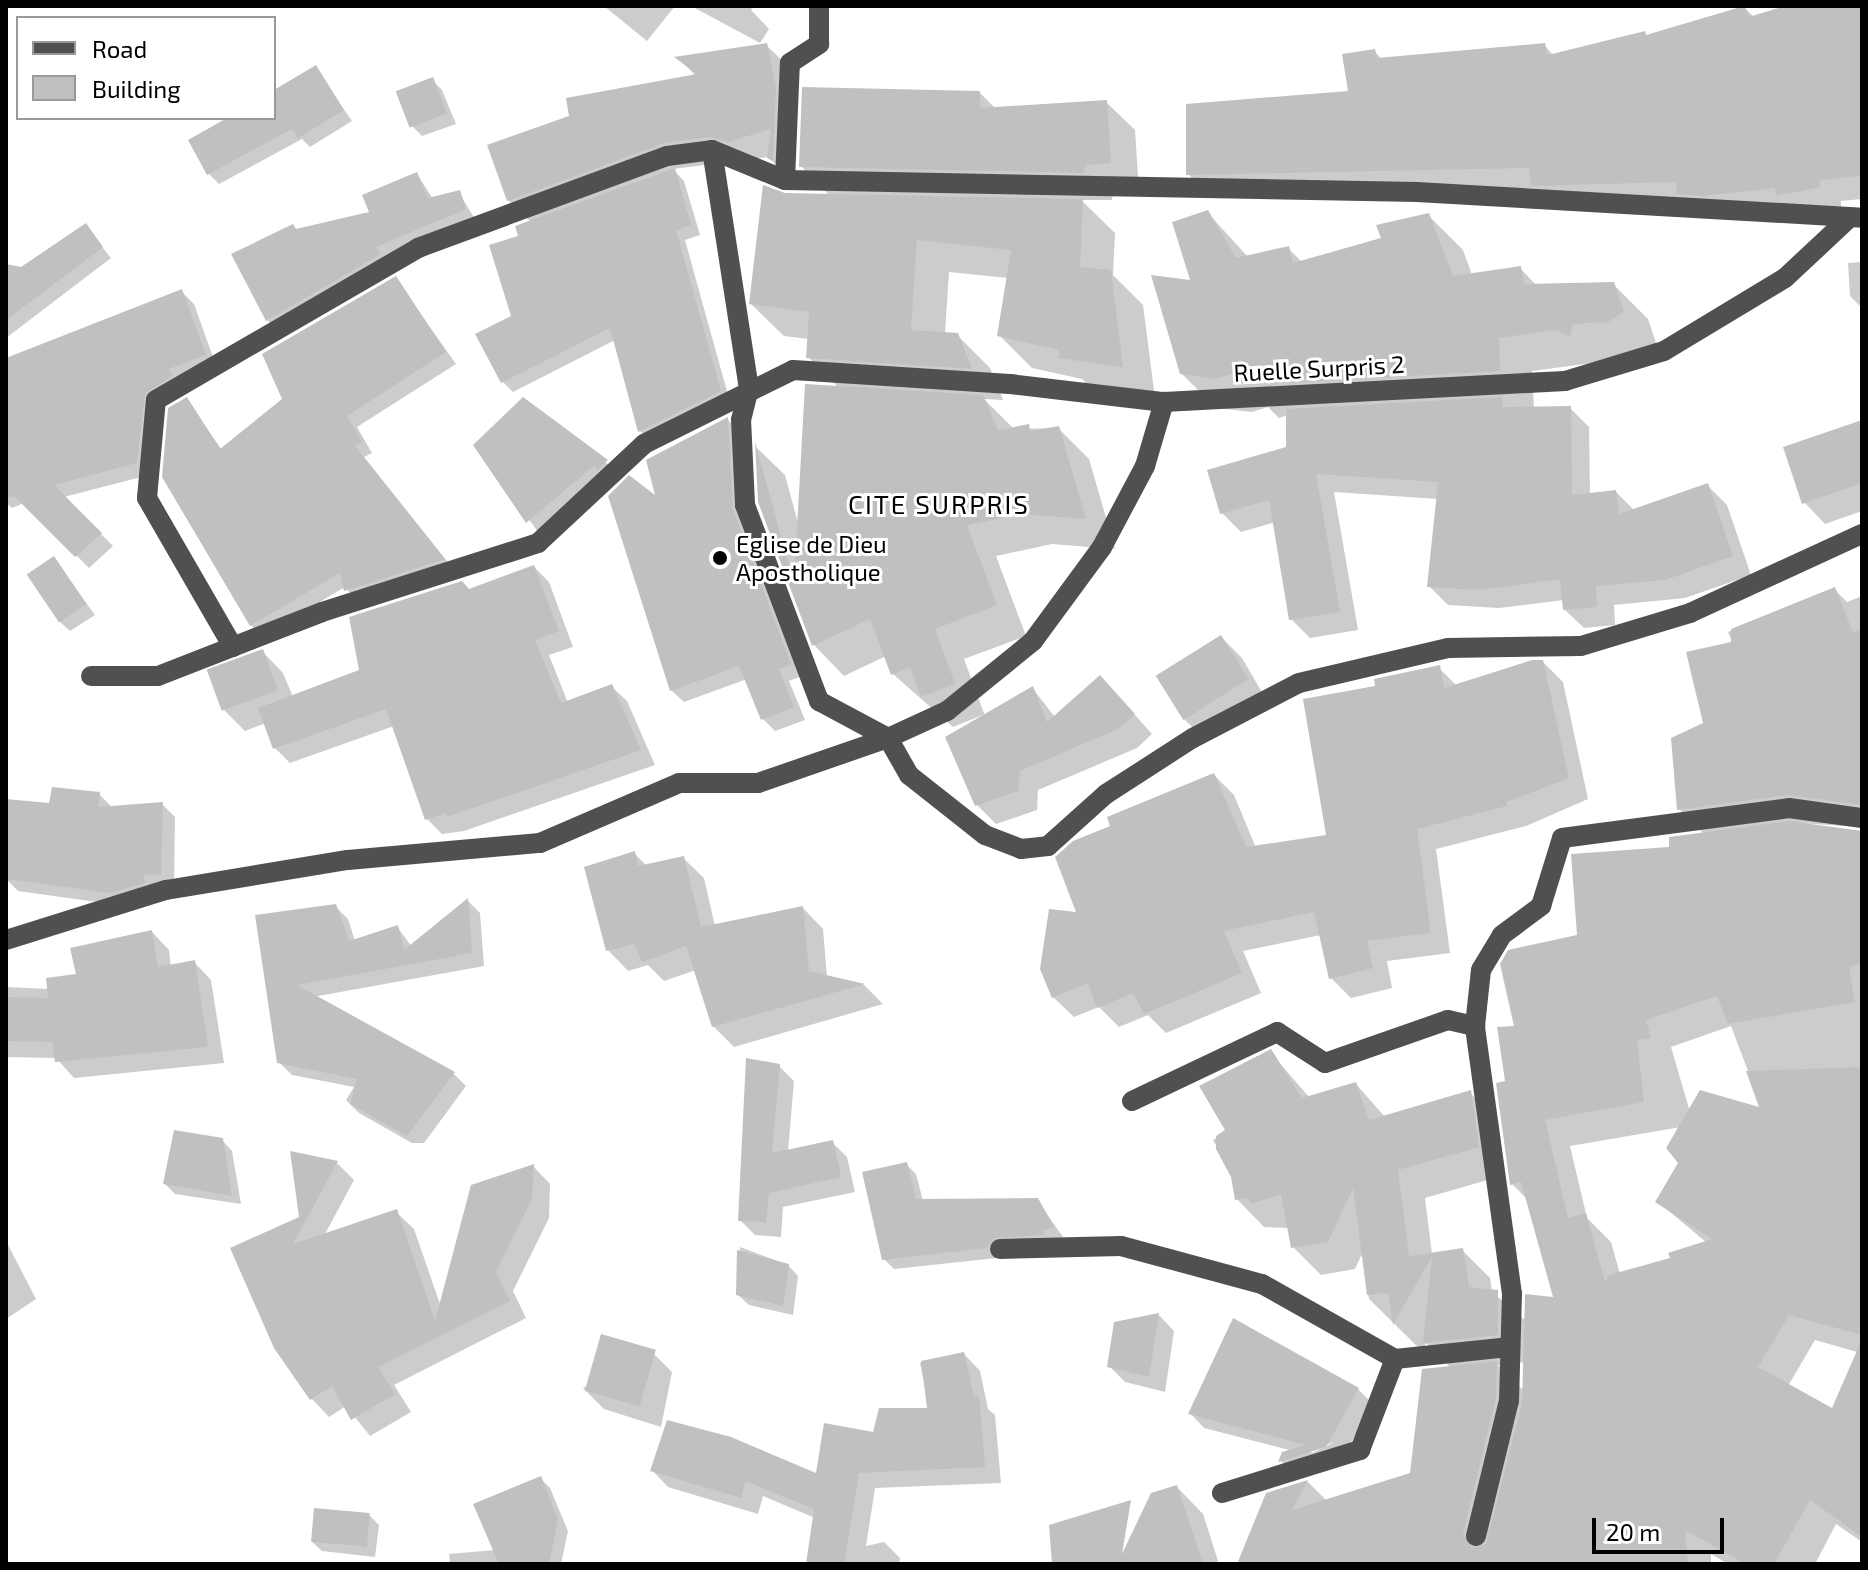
<!DOCTYPE html>
<html>
<head>
<meta charset="utf-8">
<style>
	body { margin:0 }
	#map { position:relative; width:1868px; height:1570px; overflow:hidden; background:#fff; font-family:"Exo 2",sans-serif }
	div>[style] { position:absolute }
	.shadow>* { inset:0; background:#0003 }
	.building>* { inset:0; background:#c0c0c0; transform-origin:0 0 }
	.minor>* { height:20px; margin:-10px; padding:0 10px; transform-origin:10px; border-radius:10px; background:#505050 }
	.dots>* { width:22px; height:22px; translate:-50% -50%; box-sizing:border-box; border:4px solid #fff; border-radius:50% }
	span { translate:-50% -50%; white-space:nowrap; text-align:center; line-height:1.15; -webkit-text-stroke:6px #fff; paint-order:stroke }
	.street-label { font-size:24px; color:#000 }
	.poi-label { font-size:24px; color:#000 }
	.left { translate:0 -50%; text-align:left }
	.neighbourhood-label { font-size:26px; color:#000; letter-spacing:2px }
	.frame { position:absolute; inset:0; border:8px solid #000; pointer-events:none }
	.legend { position:absolute; left:16px; top:16px; width:260px; height:104px; box-sizing:border-box; background:#fff; border:2px solid #999; margin:0; padding:10px 14px; list-style:none; font-size:24px; color:#000 }
	.legend li { display:flex; align-items:center; gap:16px; height:40px }
	.legend b { width:40px; border:2px solid #999 }
	.scale { position:absolute; left:1592px; top:1518px; width:132px; height:36px; box-sizing:border-box; border:4px solid #000; border-top:0; padding-left:10px; font-size:24px; line-height:28px; white-space:nowrap; color:#000; -webkit-text-stroke:6px #fff; paint-order:stroke }
</style>
</head>
<body>
<div id="map">
	<div class="shadow">
		<div style="clip-path:polygon(604px 6px,675px 6px,647px 41px)"></div>
		<div style="clip-path:polygon(691px 6px,753px 6px,751px 10px,769px 29px,760px 43px)"></div>
		<div style="clip-path:polygon(1792px 6px,1862px 6px,1862px 199px,1841px 201px,1841px 209px,1538px 190px,1210px 196px,1188px 174px,1350px 93px,1375px 52px,1382px 59px,1544px 45px,1554px 56px,1644px 33px,1648px 37px,1745px 8px,1755px 18px)"></div>
		<div style="clip-path:polygon(766px 45px,788px 66px,790px 179px,768px 157px,673px 169px,684px 181px,700px 235px,685px 240px,730px 402px,650px 441px,640px 431px,615px 340px,513px 392px,503px 382px,521px 237px,531px 222px,508px 200px,696px 76px,679px 59px)"></div>
		<div style="clip-path:polygon(315px 68px,352px 121px,310px 147px,302px 139px,219px 184px,209px 174px,230px 118px,274px 118px,274px 92px)"></div>
		<div style="clip-path:polygon(432px 80px,442px 90px,456px 124px,422px 136px,412px 126px)"></div>
		<div style="clip-path:polygon(980px 93px,996px 109px,1106px 102px,1135px 130px,1139px 191px,1113px 193px,1112px 200px,1081px 200px,1115px 233px,1113px 275px,1143px 305px,1155px 398px,1093px 390px,1082px 379px,1032px 368px,999px 335px,1008px 278px,949px 272px,945px 334px,957px 335px,990px 368px,1003px 400px,984px 399px,1014px 429px,1058px 428px,1089px 459px,1115px 549px,1052px 544px,996px 556px,1026px 636px,964px 659px,985px 716px,1033px 689px,1055px 717px,1118px 696px,1152px 734px,1137px 748px,1038px 790px,1037px 810px,996px 824px,977px 805px,983px 715px,953px 727px,893px 674px,886px 656px,844px 676px,814px 645px,760px 502px,757px 448px,785px 475px,798px 523px,839px 388px,808px 357px,809px 339px,784px 336px,751px 304px,784px 195px,830px 196px,801px 166px)"></div>
		<div style="clip-path:polygon(417px 174px,433px 199px,459px 193px,475px 219px,278px 330px,267px 320px)"></div>
		<div style="clip-path:polygon(1207px 212px,1248px 257px,1288px 248px,1303px 263px,1384px 240px,1428px 215px,1463px 250px,1472px 275px,1520px 268px,1537px 286px,1613px 284px,1648px 319px,1657px 346px,1592px 363px,1532px 371px,1534px 408px,1570px 408px,1589px 427px,1590px 495px,1616px 492px,1635px 511px,1708px 486px,1727px 505px,1751px 575px,1685px 598px,1614px 605px,1615px 625px,1584px 628px,1565px 610px,1564px 600px,1499px 608px,1448px 605px,1429px 586px,1438px 499px,1334px 492px,1358px 630px,1310px 638px,1291px 619px,1275px 522px,1241px 532px,1222px 513px,1288px 448px,1288px 415px,1279px 418px,1268px 407px,1252px 412px,1216px 408px,1181px 373px)"></div>
		<div style="clip-path:polygon(85px 226px,111px 258px,6px 338px,6px 266px,22px 269px)"></div>
		<div style="clip-path:polygon(1862px 262px,1862px 308px,1850px 296px,1848px 263px)"></div>
		<div style="clip-path:polygon(395px 278px,456px 364px,357px 427px,372px 453px,364px 457px,454px 570px,357px 601px,345px 587px,262px 636px,251px 625px,187px 400px,222px 450px,284px 399px)"></div>
		<div style="clip-path:polygon(182px 292px,194px 304px,217px 368px,156px 406px,149px 475px,64px 497px,113px 546px,89px 568px,24px 503px,12px 508px,6px 503px,6px 360px)"></div>
		<div style="clip-path:polygon(523px 400px,617px 471px,538px 532px,476px 445px)"></div>
		<div style="clip-path:polygon(727px 419px,739px 431px,744px 523px,802px 676px,789px 681px,805px 720px,775px 731px,763px 719px,747px 679px,684px 702px,671px 690px,659px 500px)"></div>
		<div style="clip-path:polygon(1862px 422px,1862px 511px,1825px 524px,1804px 502px)"></div>
		<div style="clip-path:polygon(54px 559px,95px 615px,70px 631px,59px 621px)"></div>
		<div style="clip-path:polygon(534px 567px,549px 582px,573px 647px,549px 655px,568px 703px,611px 686px,627px 701px,655px 765px,464px 831px,442px 834px,426px 818px,394px 726px,290px 763px,275px 748px,266px 723px,245px 731px,224px 710px,262px 651px,283px 673px,293px 697px,362px 671px,470px 591px)"></div>
		<div style="clip-path:polygon(evenodd,1834px 589px,1847px 602px,1862px 596px,1862px 827px,1799px 823px,1862px 832px,1862px 1542px,1836px 1524px,1815px 1564px,1728px 1564px,1711px 1554px,1711px 1564px,1239px 1564px,1267px 1495px,1308px 1482px,1327px 1501px,1411px 1474px,1451px 1368px,1426px 1343px,1422px 1351px,1369px 1299px,1363px 1252px,1355px 1269px,1321px 1275px,1293px 1247px,1289px 1228px,1264px 1227px,1237px 1199px,1233px 1177px,1213px 1140px,1228px 1130px,1270px 1052px,1310px 1098px,1356px 1084px,1385px 1117px,1470px 1093px,1498px 1120px,1505px 1175px,1425px 1198px,1432px 1254px,1462px 1250px,1490px 1278px,1492px 1292px,1526px 1321px,1556px 1300px,1528px 1200px,1512px 1184px,1507px 1082px,1516px 1028px,1579px 937px,1671px 849px,1704px 834px,1679px 809px,1733px 644px,1728px 632px,1834px 589px,1731px 1026px,1763px 1111px,1690px 1112px,1671px 1047px,1731px 1026px,1834px 589px,1681px 1127px,1681px 1163px,1657px 1201px,1707px 1243px,1673px 1260px,1620px 1274px,1611px 1242px,1587px 1218px,1570px 1146px,1681px 1127px,1834px 589px,1815px 1340px,1857px 1352px,1833px 1411px,1788px 1386px,1815px 1340px,1834px 589px,1525px 1362px,1524px 1391px,1498px 1365px,1525px 1362px)"></div>
		<div style="clip-path:polygon(1221px 637px,1242px 658px,1267px 701px,1204px 739px,1183px 718px)"></div>
		<div style="clip-path:polygon(1543px 662px,1563px 682px,1588px 799px,1526px 826px,1436px 849px,1450px 953px,1387px 961px,1392px 988px,1351px 998px,1331px 978px,1321px 935px,1243px 951px,1261px 993px,1166px 1033px,1148px 1015px,1119px 1027px,1099px 1007px,1074px 1017px,1053px 997px,1112px 827px,1214px 775px,1234px 795px,1256px 848px,1329px 837px,1378px 687px,1439px 668px,1458px 687px)"></div>
		<div style="clip-path:polygon(99px 794px,113px 808px,162px 804px,175px 817px,174px 887px,126px 906px,18px 891px,6px 879px,6px 801px,51px 806px)"></div>
		<div style="clip-path:polygon(634px 853px,647px 866px,683px 858px,704px 878px,715px 926px,803px 908px,823px 929px,827px 977px,864px 985px,883px 1004px,734px 1047px,713px 1026px,696px 970px,664px 981px,648px 965px,628px 971px,608px 950px)"></div>
		<div style="clip-path:polygon(468px 901px,480px 913px,484px 966px,313px 997px,454px 1074px,466px 1086px,424px 1143px,412px 1143px,359px 1113px,346px 1100px,354px 1087px,292px 1075px,279px 1062px,257px 917px,335px 906px,348px 919px,355px 941px,398px 928px,412px 947px)"></div>
		<div style="clip-path:polygon(152px 932px,169px 950px,171px 967px,194px 962px,211px 980px,224px 1063px,74px 1078px,56px 1058px,6px 1057px,6px 987px,49px 989px)"></div>
		<div style="clip-path:polygon(779px 1066px,794px 1081px,788px 1152px,832px 1142px,847px 1157px,855px 1192px,783px 1207px,781px 1237px,755px 1235px,740px 1220px)"></div>
		<div style="clip-path:polygon(222px 1140px,232px 1151px,241px 1204px,175px 1194px,165px 1184px)"></div>
		<div style="clip-path:polygon(337px 1163px,354px 1180px,324px 1236px,396px 1212px,414px 1229px,441px 1307px,533px 1166px,550px 1184px,549px 1218px,513px 1291px,526px 1318px,394px 1385px,411px 1412px,370px 1436px,346px 1406px,329px 1417px,312px 1399px,276px 1347px,232px 1249px,302px 1218px)"></div>
		<div style="clip-path:polygon(906px 1164px,916px 1174px,923px 1201px,1037px 1200px,1063px 1237px,997px 1258px,894px 1269px,884px 1259px)"></div>
		<div style="clip-path:polygon(6px 1241px,36px 1299px,6px 1319px)"></div>
		<div style="clip-path:polygon(740px 1247px,788px 1265px,798px 1276px,793px 1315px,749px 1305px,738px 1295px)"></div>
		<div style="clip-path:polygon(1159px 1315px,1174px 1331px,1165px 1392px,1125px 1382px,1109px 1366px)"></div>
		<div style="clip-path:polygon(651px 1351px,672px 1372px,661px 1427px,604px 1409px,583px 1388px)"></div>
		<div style="clip-path:polygon(964px 1354px,980px 1371px,988px 1409px,995px 1415px,1001px 1483px,875px 1488px,866px 1546px,884px 1542px,900px 1558px,899px 1564px,808px 1564px,815px 1518px,763px 1496px,758px 1514px,668px 1487px,652px 1470px,818px 1475px,875px 1434px,930px 1410px,920px 1363px)"></div>
		<div style="clip-path:polygon(evenodd,1358px 1389px,1372px 1403px,1341px 1461px,1294px 1475px,1281px 1461px,1293px 1451px,1204px 1428px,1190px 1413px,1358px 1389px,1335px 1442px,1312px 1453px,1309px 1450px,1335px 1442px)"></div>
		<div style="clip-path:polygon(540px 1478px,550px 1488px,568px 1531px,561px 1564px,450px 1564px,449px 1554px,495px 1550px)"></div>
		<div style="clip-path:polygon(1177px 1487px,1203px 1514px,1219px 1564px,1157px 1564px)"></div>
		<div style="clip-path:polygon(369px 1515px,379px 1525px,375px 1557px,322px 1551px,311px 1541px)"></div>
	</div>
	<div class="building">
		<div style="clip-path:polygon(1744px 6px,1749px 17px,1785px 6px,1862px 6px,1862px 176px,1820px 180px,1820px 187px,1776px 196px,1775px 188px,1702px 196px,1677px 194px,1676px 182px,1531px 186px,1529px 168px,1186px 175px,1186px 104px,1348px 91px,1342px 54px,1375px 49px,1377px 58px,1545px 43px,1548px 55px,1645px 31px,1646px 35px)"></div>
		<div style="clip-path:polygon(767px 43px,776px 87px,773px 161px,767px 158px,771px 129px,728px 142px,710px 137px,665px 143px,507px 201px,487px 145px,569px 116px,566px 98px,697px 74px,674px 57px)"></div>
		<div style="clip-path:polygon(316px 65px,344px 110px,298px 138px,292px 129px,207px 175px,188px 140px,227px 118px,274px 118px,274px 90px)"></div>
		<div style="left:433px;top:77px;width:39px;height:40px;rotate:69deg"></div>
		<div style="clip-path:polygon(802px 87px,980px 91px,980px 108px,1107px 100px,1111px 163px,1085px 165px,1084px 173px,799px 167px)"></div>
		<div style="clip-path:polygon(675px 168px,691px 225px,676px 230px,721px 391px,638px 432px,610px 328px,501px 383px,475px 334px,511px 316px,489px 245px,518px 236px,515px 226px)"></div>
		<div style="clip-path:polygon(417px 172px,428px 198px,460px 190px,466px 209px,376px 247px,381px 254px,266px 321px,231px 254px,293px 224px,296px 229px,369px 212px,362px 195px)"></div>
		<div style="clip-path:polygon(763px 185px,785px 193px,1083px 199px,1080px 267px,1111px 270px,1123px 367px,1058px 358px,1059px 350px,997px 336px,1011px 250px,917px 240px,911px 330px,958px 333px,972px 369px,806px 358px,809px 312px,749px 304px)"></div>
		<div style="clip-path:polygon(1208px 210px,1236px 258px,1289px 246px,1293px 263px,1381px 238px,1376px 225px,1429px 213px,1453px 276px,1521px 266px,1524px 284px,1614px 282px,1624px 311px,1608px 322px,1573px 324px,1570px 337px,1556px 330px,1499px 338px,1500px 371px,1286px 383px,1286px 373px,1242px 384px,1238px 372px,1216px 379px,1180px 374px,1151px 275px,1190px 280px,1172px 222px)"></div>
		<div style="clip-path:polygon(86px 223px,103px 247px,6px 320px,6px 264px,21px 267px)"></div>
		<div style="clip-path:polygon(396px 276px,446px 352px,347px 416px,362px 442px,355px 446px,445px 559px,344px 591px,340px 573px,250px 626px,162px 477px,168px 408px,187px 397px,220px 449px,282px 399px,262px 354px)"></div>
		<div style="clip-path:polygon(182px 289px,206px 355px,169px 369px,173px 375px,145px 394px,137px 463px,54px 485px,102px 533px,75px 557px,14px 496px,6px 498px,6px 358px)"></div>
		<div style="clip-path:polygon(805px 384px,983px 395px,998px 430px,1029px 424px,1030px 431px,1059px 426px,1086px 519px,1020px 514px,967px 525px,997px 605px,935px 629px,955px 684px,921px 697px,910px 667px,891px 675px,870px 619px,812px 646px,758px 502px,755px 442px,794px 583px)"></div>
		<div style="clip-path:polygon(523px 397px,608px 460px,597px 470px,595px 465px,526px 523px,473px 445px)"></div>
		<div style="clip-path:polygon(1502px 397px,1502px 407px,1571px 406px,1572px 495px,1616px 490px,1619px 514px,1708px 483px,1733px 556px,1665px 580px,1596px 586px,1597px 607px,1563px 610px,1560px 579px,1480px 590px,1427px 587px,1438px 482px,1316px 474px,1340px 612px,1289px 620px,1269px 500px,1220px 514px,1207px 470px,1286px 447px,1286px 409px)"></div>
		<div style="clip-path:polygon(728px 417px,733px 509px,791px 664px,779px 669px,794px 707px,761px 720px,739px 666px,670px 691px,608px 496px,629px 475px,655px 495px,646px 460px)"></div>
		<div style="clip-path:polygon(1862px 420px,1862px 483px,1802px 504px,1783px 447px)"></div>
		<div style="left:54px;top:556px;width:58px;height:33px;rotate:56deg"></div>
		<div style="clip-path:polygon(534px 565px,559px 631px,535px 640px,561px 703px,612px 684px,641px 750px,447px 817px,446px 813px,425px 820px,386px 709px,273px 749px,258px 708px,359px 670px,349px 617px,462px 581px,469px 589px)"></div>
		<div style="clip-path:polygon(1835px 587px,1853px 633px,1862px 629px,1862px 805px,1788px 795px,1677px 810px,1671px 738px,1703px 723px,1686px 652px,1731px 642px,1731px 629px)"></div>
		<div style="left:1221px;top:635px;width:52px;height:77px;rotate:58deg"></div>
		<div style="left:263px;top:649px;width:44px;height:60px;rotate:70deg"></div>
		<div style="clip-path:polygon(1532px 660px,1543px 660px,1569px 778px,1506px 802px,1507px 806px,1417px 829px,1431px 933px,1367px 941px,1373px 968px,1329px 979px,1314px 912px,1224px 931px,1242px 973px,1144px 1014px,1133px 993px,1097px 1008px,1088px 983px,1052px 998px,1040px 969px,1049px 909px,1076px 912px,1055px 857px,1073px 841px,1110px 826px,1107px 817px,1214px 773px,1246px 847px,1326px 835px,1303px 699px,1375px 686px,1374px 679px,1440px 665px,1444px 688px)"></div>
		<div style="clip-path:polygon(1100px 675px,1135px 714px,1118px 729px,1020px 771px,1018px 791px,975px 806px,945px 737px,1033px 686px,1047px 722px)"></div>
		<div style="clip-path:polygon(52px 787px,100px 792px,98px 807px,163px 802px,161px 875px,144px 874px,145px 883px,111px 893px,6px 879px,6px 799px,49px 803px)"></div>
		<div style="clip-path:polygon(1789px 821px,1862px 831px,1862px 963px,1849px 967px,1855px 1002px,1728px 1024px,1717px 996px,1646px 1020px,1651px 1038px,1637px 1040px,1644px 1102px,1545px 1120px,1568px 1218px,1586px 1213px,1605px 1282px,1609px 1275px,1670px 1258px,1668px 1253px,1712px 1239px,1655px 1202px,1678px 1163px,1666px 1148px,1700px 1090px,1759px 1107px,1746px 1071px,1862px 1067px,1862px 1335px,1789px 1315px,1758px 1367px,1832px 1408px,1862px 1339px,1862px 1537px,1810px 1500px,1774px 1564px,1746px 1564px,1685px 1530px,1688px 1564px,1237px 1564px,1266px 1493px,1308px 1480px,1292px 1510px,1410px 1473px,1422px 1369px,1497px 1361px,1496px 1399px,1463px 1534px,1472px 1548px,1486px 1544px,1522px 1404px,1525px 1294px,1553px 1297px,1521px 1182px,1510px 1185px,1496px 1083px,1505px 1081px,1497px 1027px,1514px 1026px,1500px 964px,1508px 950px,1577px 935px,1571px 854px,1669px 847px,1669px 837px)"></div>
		<div style="clip-path:polygon(635px 851px,638px 866px,684px 856px,701px 927px,803px 906px,809px 971px,865px 984px,712px 1027px,686px 946px,642px 962px,634px 944px,606px 951px,584px 867px)"></div>
		<div style="clip-path:polygon(468px 898px,472px 953px,297px 985px,455px 1072px,407px 1136px,350px 1104px,357px 1079px,277px 1063px,255px 915px,336px 904px,349px 941px,398px 925px,404px 950px)"></div>
		<div style="clip-path:polygon(152px 930px,158px 967px,195px 960px,208px 1047px,55px 1062px,52px 1042px,6px 1041px,6px 997px,48px 998px,46px 978px,76px 974px,70px 948px)"></div>
		<div style="clip-path:polygon(1271px 1049px,1302px 1098px,1356px 1082px,1369px 1120px,1471px 1090px,1479px 1147px,1398px 1170px,1409px 1256px,1463px 1248px,1469px 1287px,1498px 1290px,1498px 1335px,1423px 1343px,1432px 1256px,1393px 1325px,1388px 1293px,1367px 1295px,1353px 1188px,1328px 1242px,1291px 1248px,1281px 1194px,1250px 1204px,1249px 1198px,1235px 1200px,1231px 1177px,1216px 1149px,1216px 1136px,1225px 1130px,1199px 1086px)"></div>
		<div style="clip-path:polygon(746px 1058px,780px 1064px,772px 1153px,833px 1140px,841px 1177px,769px 1193px,766px 1222px,738px 1221px)"></div>
		<div style="clip-path:polygon(174px 1130px,223px 1138px,232px 1196px,163px 1184px)"></div>
		<div style="clip-path:polygon(290px 1151px,338px 1161px,293px 1244px,397px 1209px,435px 1321px,471px 1185px,534px 1164px,532px 1199px,496px 1272px,510px 1301px,378px 1367px,395px 1394px,351px 1420px,332px 1386px,310px 1400px,274px 1348px,230px 1248px,299px 1217px)"></div>
		<div style="clip-path:polygon(907px 1162px,916px 1199px,1038px 1198px,1054px 1227px,1044px 1230px,1043px 1235px,994px 1238px,987px 1248px,882px 1260px,862px 1172px)"></div>
		<div style="clip-path:polygon(737px 1250px,789px 1264px,783px 1306px,736px 1295px)"></div>
		<div style="clip-path:polygon(1159px 1313px,1149px 1377px,1107px 1367px,1114px 1322px)"></div>
		<div style="clip-path:polygon(1233px 1318px,1359px 1388px,1326px 1447px,1278px 1462px,1282px 1452px,1306px 1445px,1188px 1414px)"></div>
		<div style="left:601px;top:1334px;width:57px;height:59px;rotate:16deg"></div>
		<div style="clip-path:polygon(964px 1352px,974px 1397px,979px 1396px,985px 1467px,859px 1473px,844px 1564px,806px 1564px,814px 1509px,746px 1481px,741px 1498px,650px 1471px,667px 1420px,731px 1437px,816px 1473px,824px 1423px,873px 1432px,879px 1408px,927px 1408px,921px 1361px)"></div>
		<div style="clip-path:polygon(541px 1476px,558px 1519px,549px 1564px,499px 1564px,473px 1504px)"></div>
		<div style="clip-path:polygon(1177px 1485px,1203px 1564px,1052px 1564px,1049px 1525px,1131px 1500px,1122px 1554px,1151px 1493px)"></div>
		<div style="left:314px;top:1508px;width:56px;height:34px;rotate:5deg"></div>
	</div>
	<div class="minor">
		<div style="left:712px;top:150px;width:241px;rotate:81.2deg"></div>
		<div style="left:749px;top:388px;width:32px;rotate:104deg"></div>
		<div style="left:741px;top:419px;width:86px;rotate:87.3deg"></div>
		<div style="left:745px;top:505px;width:210px;rotate:69.3deg"></div>
		<div style="left:819px;top:701px;width:78px;rotate:28.2deg"></div>
		<div style="left:888px;top:738px;width:43px;rotate:60.4deg"></div>
		<div style="left:909px;top:775px;width:97px;rotate:38.3deg"></div>
		<div style="left:985px;top:835px;width:39px;rotate:21deg"></div>
		<div style="left:1021px;top:849px;width:27px;rotate:-6deg"></div>
		<div style="left:1048px;top:846px;width:78px;rotate:-41.9deg"></div>
		<div style="left:1106px;top:794px;width:103px;rotate:-32.8deg"></div>
		<div style="left:1193px;top:738px;width:119px;rotate:-27.4deg"></div>
		<div style="left:1299px;top:683px;width:153px;rotate:-13.2deg"></div>
		<div style="left:1448px;top:648px;width:133px;rotate:-0.9deg"></div>
		<div style="left:1581px;top:646px;width:114px;rotate:-16.8deg"></div>
		<div style="left:1690px;top:613px;width:189px;rotate:-24.7deg"></div>
		<div style="left:785px;top:180px;width:117px;rotate:-87.6deg"></div>
		<div style="left:790px;top:63px;width:35px;rotate:-33deg"></div>
		<div style="left:819px;top:44px;width:38px;rotate:-90deg"></div>
		<div style="left:233px;top:647px;width:172px;rotate:-120deg"></div>
		<div style="left:147px;top:498px;width:98px;rotate:-84.8deg"></div>
		<div style="left:156px;top:400px;width:303px;rotate:-30.1deg"></div>
		<div style="left:418px;top:248px;width:265px;rotate:-20.3deg"></div>
		<div style="left:667px;top:156px;width:45px;rotate:-7.6deg"></div>
		<div style="left:712px;top:150px;width:79px;rotate:22.3deg"></div>
		<div style="left:785px;top:180px;width:632px;rotate:1.09deg"></div>
		<div style="left:1417px;top:192px;width:446px;rotate:3.3deg"></div>
		<div style="left:91px;top:676px;width:67px"></div>
		<div style="left:158px;top:676px;width:176px;rotate:-21.3deg"></div>
		<div style="left:322px;top:612px;width:227px;rotate:-17.7deg"></div>
		<div style="left:538px;top:543px;width:145px;rotate:-43deg"></div>
		<div style="left:644px;top:444px;width:166px;rotate:-26.4deg"></div>
		<div style="left:793px;top:370px;width:217px;rotate:3.7deg"></div>
		<div style="left:1010px;top:384px;width:155px;rotate:6.7deg"></div>
		<div style="left:1164px;top:402px;width:402px;rotate:-3deg"></div>
		<div style="left:1565px;top:381px;width:103px;rotate:-16.9deg"></div>
		<div style="left:1664px;top:351px;width:141px;rotate:-31.1deg"></div>
		<div style="left:1785px;top:278px;width:86px;rotate:-43.1deg"></div>
		<div style="left:6px;top:940px;width:168px;rotate:-17.4deg"></div>
		<div style="left:166px;top:890px;width:184px;rotate:-9.4deg"></div>
		<div style="left:348px;top:860px;width:193px;rotate:-5.1deg"></div>
		<div style="left:540px;top:843px;width:151px;rotate:-23.3deg"></div>
		<div style="left:679px;top:783px;width:79px"></div>
		<div style="left:758px;top:783px;width:138px;rotate:-19.1deg"></div>
		<div style="left:888px;top:738px;width:65px;rotate:-24.6deg"></div>
		<div style="left:947px;top:711px;width:111px;rotate:-39.1deg"></div>
		<div style="left:1033px;top:641px;width:117px;rotate:-53.7deg"></div>
		<div style="left:1102px;top:547px;width:92px;rotate:-62deg"></div>
		<div style="left:1145px;top:466px;width:67px;rotate:-73.5deg"></div>
		<div style="left:1132px;top:1101px;width:161px;rotate:-25.4deg"></div>
		<div style="left:1277px;top:1032px;width:57px;rotate:32.9deg"></div>
		<div style="left:1325px;top:1063px;width:130px;rotate:-19.3deg"></div>
		<div style="left:1448px;top:1020px;width:28px;rotate:13deg"></div>
		<div style="left:1000px;top:1249px;width:121px;rotate:-1.4deg"></div>
		<div style="left:1121px;top:1246px;width:146px;rotate:15.1deg"></div>
		<div style="left:1262px;top:1284px;width:153px;rotate:29.4deg"></div>
		<div style="left:1395px;top:1359px;width:116px;rotate:-6deg"></div>
		<div style="left:1222px;top:1493px;width:145px;rotate:-17.3deg"></div>
		<div style="left:1360px;top:1450px;width:97px;rotate:-69deg"></div>
		<div style="left:1476px;top:1536px;width:139px;rotate:-76.3deg"></div>
		<div style="left:1509px;top:1401px;width:107px;rotate:-88.4deg"></div>
		<div style="left:1512px;top:1294px;width:271px;rotate:-97.9deg"></div>
		<div style="left:1475px;top:1026px;width:56px;rotate:-83.9deg"></div>
		<div style="left:1481px;top:970px;width:41px;rotate:-59deg"></div>
		<div style="left:1502px;top:935px;width:49px;rotate:-36.6deg"></div>
		<div style="left:1541px;top:906px;width:71px;rotate:-72.8deg"></div>
		<div style="left:1562px;top:838px;width:229px;rotate:-7.5deg"></div>
		<div style="left:1789px;top:808px;width:74px;rotate:7.8deg"></div>
	</div>
	<div class="dots">
		<div style="left:720px;top:558px;background:#000"></div>
	</div>
	<div class="street-label">
		<span style="left:1319px;top:368px;rotate:-3deg">Ruelle Surpris 2</span>
	</div>
	<div class="poi-label">
		<span class="left" style="left:736px;top:558px">Eglise de Dieu<br>Apostholique</span>
	</div>
	<div class="neighbourhood-label">
		<span style="left:939px;top:504px">CITE SURPRIS</span>
	</div>
	<div class="frame"></div>
	<ul class="legend">
	<li><b style="height:10px;background:#505050"></b>Road</li>
	<li><b style="height:22px;background:#c0c0c0"></b>Building</li>
	</ul>
	<div class="scale">20 m</div>
</div>
</body>
</html>
